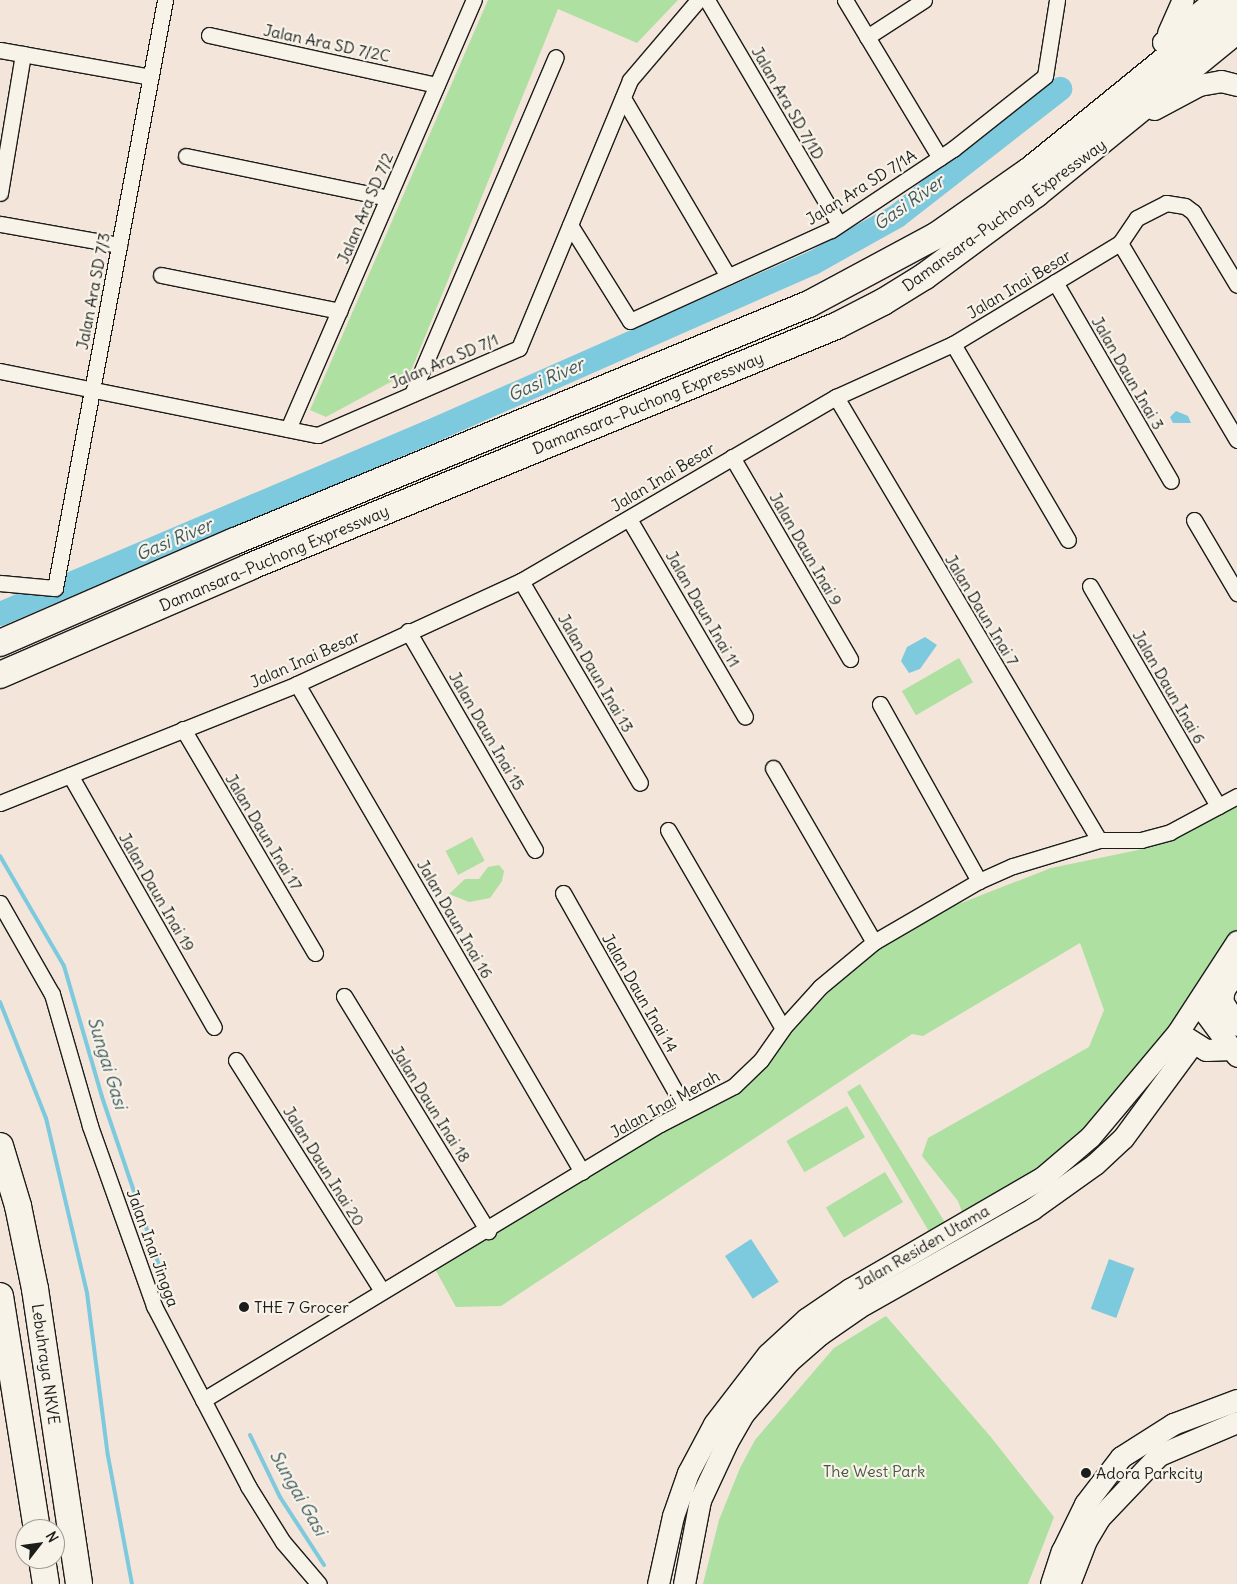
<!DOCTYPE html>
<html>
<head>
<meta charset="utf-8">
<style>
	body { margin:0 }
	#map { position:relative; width:1237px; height:1584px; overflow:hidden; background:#f4e5da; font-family:Delius,sans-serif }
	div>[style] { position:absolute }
	.green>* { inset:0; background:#ade0a1; transform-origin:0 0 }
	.water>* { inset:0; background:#7dc9dd; transform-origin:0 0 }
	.stream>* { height:4px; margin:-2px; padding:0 2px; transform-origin:2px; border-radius:2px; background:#7dc9dd }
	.river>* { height:24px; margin:-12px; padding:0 12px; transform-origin:12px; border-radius:12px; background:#7dc9dd }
	.roads { filter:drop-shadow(1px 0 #1c1c1c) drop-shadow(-1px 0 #1c1c1c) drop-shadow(0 1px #1c1c1c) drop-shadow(0 -1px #1c1c1c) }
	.street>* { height:15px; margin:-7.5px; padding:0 7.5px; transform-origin:7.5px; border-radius:7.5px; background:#f7f3e8 }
	.secondary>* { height:21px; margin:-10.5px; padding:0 10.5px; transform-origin:10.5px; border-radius:10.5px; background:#f7f3e8 }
	.highway>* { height:26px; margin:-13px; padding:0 13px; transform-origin:13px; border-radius:13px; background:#f7f3e8 }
	.dots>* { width:14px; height:14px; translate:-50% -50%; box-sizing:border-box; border:2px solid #f7f3e8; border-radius:50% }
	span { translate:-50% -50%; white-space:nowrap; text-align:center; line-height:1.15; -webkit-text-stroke:4.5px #f7f3e8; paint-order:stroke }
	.street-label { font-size:16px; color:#1c1c1c }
	.poi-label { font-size:16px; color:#1c1c1c }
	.left { translate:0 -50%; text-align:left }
	.park-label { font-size:16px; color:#485744 }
	.water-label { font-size:18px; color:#3e5960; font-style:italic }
	.north { position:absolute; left:15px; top:1519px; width:50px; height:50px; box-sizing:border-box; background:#f7f3e8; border:1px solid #9f9d96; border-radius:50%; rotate:60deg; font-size:14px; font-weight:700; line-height:20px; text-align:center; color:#1c1c1c }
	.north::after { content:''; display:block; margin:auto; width:18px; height:22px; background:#1c1c1c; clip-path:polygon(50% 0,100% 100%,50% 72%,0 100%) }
</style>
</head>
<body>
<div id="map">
	<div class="green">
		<div style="clip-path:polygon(488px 0,678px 0,637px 43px,558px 9px,411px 371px,326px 417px,310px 410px)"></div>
		<div style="left:959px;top:658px;width:28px;height:66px;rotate:60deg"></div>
		<div style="clip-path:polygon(1237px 805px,1237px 932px,1174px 1029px,1098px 1115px,1045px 1166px,931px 1235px,847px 1092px,860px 1084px,946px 1224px,963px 1215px,958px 1201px,922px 1156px,928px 1138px,1089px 1047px,1104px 1010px,1080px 943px,923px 1036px,912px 1034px,501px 1306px,456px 1307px,435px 1269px,679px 1118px,733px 1096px,854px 965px,951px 907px,1051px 868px,1138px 850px,1200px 826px)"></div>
		<div style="left:472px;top:837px;width:27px;height:30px;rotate:62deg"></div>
		<div style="clip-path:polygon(499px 865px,504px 871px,502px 881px,490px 898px,469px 902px,449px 894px,465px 879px,479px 879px,488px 867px)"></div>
		<div style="left:847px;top:1106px;width:36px;height:70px;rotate:60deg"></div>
		<div style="left:885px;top:1172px;width:35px;height:69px;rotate:59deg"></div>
		<div style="clip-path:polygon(886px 1316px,990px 1436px,1054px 1517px,1028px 1584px,703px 1584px,719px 1520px,740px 1468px,755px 1440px,834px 1348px)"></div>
	</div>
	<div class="water">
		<div style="clip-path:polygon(1176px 411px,1188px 416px,1191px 423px,1173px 423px,1170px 417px)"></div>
		<div style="clip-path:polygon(925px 637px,937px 645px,920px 669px,909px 673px,901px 661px,907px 647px)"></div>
		<div style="left:751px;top:1239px;width:51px;height:31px;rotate:57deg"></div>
		<div style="left:1109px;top:1259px;width:27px;height:53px;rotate:20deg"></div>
	</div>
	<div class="stream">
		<div style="left:0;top:856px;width:127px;rotate:59.8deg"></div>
		<div style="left:64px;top:966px;width:136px;rotate:73.8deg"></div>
		<div style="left:102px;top:1097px;width:203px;rotate:71.3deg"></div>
		<div style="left:0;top:1002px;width:125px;rotate:68.4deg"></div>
		<div style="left:46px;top:1118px;width:180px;rotate:76.8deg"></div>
		<div style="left:87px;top:1293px;width:164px;rotate:82.7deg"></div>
		<div style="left:108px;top:1456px;width:130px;rotate:79.4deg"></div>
		<div style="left:250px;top:1435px;width:69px;rotate:64.2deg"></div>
		<div style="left:280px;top:1497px;width:81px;rotate:57.1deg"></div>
	</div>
	<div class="river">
		<div style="left:0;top:614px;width:464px;rotate:-23deg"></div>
		<div style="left:427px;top:433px;width:422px;rotate:-23.8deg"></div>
		<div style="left:813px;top:263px;width:96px;rotate:-29.2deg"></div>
		<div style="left:897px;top:216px;width:207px;rotate:-37.9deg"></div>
	</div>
	<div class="roads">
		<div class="street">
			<div style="left:707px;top:0;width:260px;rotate:59.5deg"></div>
			<div style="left:845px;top:0;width:184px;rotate:59deg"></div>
			<div style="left:209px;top:35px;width:233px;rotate:12.4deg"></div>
			<div style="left:867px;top:37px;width:68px;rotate:-33deg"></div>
			<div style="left:0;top:50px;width:153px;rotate:10.1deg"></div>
			<div style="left:623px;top:98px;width:207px;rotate:59.5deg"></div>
			<div style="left:186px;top:156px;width:206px;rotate:11.7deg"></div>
			<div style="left:0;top:193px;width:141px;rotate:-80.6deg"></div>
			<div style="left:0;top:224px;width:121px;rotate:10deg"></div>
			<div style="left:570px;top:225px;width:113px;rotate:58deg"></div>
			<div style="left:630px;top:321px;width:221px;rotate:-24.4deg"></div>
			<div style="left:831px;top:230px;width:146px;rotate:-33.6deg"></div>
			<div style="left:953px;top:149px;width:117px;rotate:-38.4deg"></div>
			<div style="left:1045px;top:76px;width:77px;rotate:-81deg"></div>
			<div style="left:1120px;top:243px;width:229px;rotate:59.3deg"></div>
			<div style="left:1120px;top:243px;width:30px;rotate:-56deg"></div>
			<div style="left:1137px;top:218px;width:33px;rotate:-27deg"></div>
			<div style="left:1166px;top:203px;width:19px;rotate:9deg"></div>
			<div style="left:1185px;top:206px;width:10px;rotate:37deg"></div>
			<div style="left:1193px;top:212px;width:85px;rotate:58.9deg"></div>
			<div style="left:161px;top:275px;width:182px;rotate:11.4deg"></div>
			<div style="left:1055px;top:282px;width:230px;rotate:59.8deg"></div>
			<div style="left:953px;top:344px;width:227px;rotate:59.6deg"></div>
			<div style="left:0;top:371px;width:324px;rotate:11.4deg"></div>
			<div style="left:318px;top:435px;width:219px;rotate:-23.4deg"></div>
			<div style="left:519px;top:348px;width:290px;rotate:-67.5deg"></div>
			<div style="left:630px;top:80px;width:105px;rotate:-49.6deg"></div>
			<div style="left:412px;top:394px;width:366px;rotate:-66.9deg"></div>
			<div style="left:836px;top:397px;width:515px;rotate:59.3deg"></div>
			<div style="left:288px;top:429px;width:468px;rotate:-66.6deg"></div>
			<div style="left:732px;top:457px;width:234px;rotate:59.7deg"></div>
			<div style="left:629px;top:519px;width:229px;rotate:59.6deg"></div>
			<div style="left:1194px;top:520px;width:85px;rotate:59.5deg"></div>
			<div style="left:521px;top:581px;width:234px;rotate:59.5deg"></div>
			<div style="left:0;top:583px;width:55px;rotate:5.2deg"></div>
			<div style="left:55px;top:588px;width:598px;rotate:-79.4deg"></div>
			<div style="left:1090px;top:586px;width:255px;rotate:59.8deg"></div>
			<div style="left:408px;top:631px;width:253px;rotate:59.9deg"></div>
			<div style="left:297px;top:684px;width:565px;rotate:59.71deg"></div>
			<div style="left:880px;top:704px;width:203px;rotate:60.8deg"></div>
			<div style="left:183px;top:729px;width:260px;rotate:59.5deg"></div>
			<div style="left:773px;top:768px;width:201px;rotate:59.9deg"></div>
			<div style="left:70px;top:775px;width:290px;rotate:60.3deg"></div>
			<div style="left:0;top:803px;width:320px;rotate:-21.8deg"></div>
			<div style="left:297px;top:684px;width:247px;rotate:-24.7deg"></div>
			<div style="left:521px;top:581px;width:365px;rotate:-30.3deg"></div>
			<div style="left:836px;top:397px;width:128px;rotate:-24.4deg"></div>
			<div style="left:953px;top:344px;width:195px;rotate:-31.2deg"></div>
			<div style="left:668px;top:830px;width:229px;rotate:59.9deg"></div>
			<div style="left:563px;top:893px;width:249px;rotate:60.5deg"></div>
			<div style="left:0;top:903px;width:105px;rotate:60.3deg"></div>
			<div style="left:52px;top:994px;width:137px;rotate:73.9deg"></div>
			<div style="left:90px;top:1126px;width:191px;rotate:70.4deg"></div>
			<div style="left:154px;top:1306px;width:203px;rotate:62.4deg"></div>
			<div style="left:248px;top:1486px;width:66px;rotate:58deg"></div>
			<div style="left:283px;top:1542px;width:55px;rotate:49.4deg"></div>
			<div style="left:344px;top:996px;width:276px;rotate:58.5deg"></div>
			<div style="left:236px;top:1060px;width:273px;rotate:57.7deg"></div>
			<div style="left:203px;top:1400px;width:534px;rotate:-31.13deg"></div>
			<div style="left:660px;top:1124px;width:83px;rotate:-27.2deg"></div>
			<div style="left:734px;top:1086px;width:37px;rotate:-44deg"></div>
			<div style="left:761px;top:1060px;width:39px;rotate:-55deg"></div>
			<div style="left:783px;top:1028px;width:55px;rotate:-47.9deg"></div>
			<div style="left:820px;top:987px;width:70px;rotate:-39.8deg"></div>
			<div style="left:874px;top:942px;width:121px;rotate:-30.2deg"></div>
			<div style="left:979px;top:881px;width:37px;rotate:-24deg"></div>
			<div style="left:1013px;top:866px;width:90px;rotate:-16.8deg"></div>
			<div style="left:1099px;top:840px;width:42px"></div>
			<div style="left:1141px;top:840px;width:30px;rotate:-15deg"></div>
			<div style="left:1170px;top:832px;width:76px;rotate:-28.2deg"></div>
		</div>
		<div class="secondary">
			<div style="left:1168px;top:33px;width:36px;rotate:-66deg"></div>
			<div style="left:1163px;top:42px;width:66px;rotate:-39.5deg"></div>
			<div style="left:1154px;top:109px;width:51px;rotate:-28.1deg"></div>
			<div style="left:1199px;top:85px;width:22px;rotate:-10deg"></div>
			<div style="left:1221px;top:81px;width:16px;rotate:14deg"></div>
			<div style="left:1203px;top:998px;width:16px;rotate:79deg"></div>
			<div style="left:1206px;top:1014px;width:52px;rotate:53.6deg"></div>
			<div style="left:1222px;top:1001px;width:12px;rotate:-81deg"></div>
			<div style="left:1224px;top:989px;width:22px;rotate:-54deg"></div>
			<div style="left:1222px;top:1001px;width:28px;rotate:58deg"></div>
			<div style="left:1182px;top:1035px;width:28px;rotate:32deg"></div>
			<div style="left:1206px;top:1050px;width:26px;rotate:-2deg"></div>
			<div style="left:658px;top:1584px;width:70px;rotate:-77.6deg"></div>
			<div style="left:673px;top:1516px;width:46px;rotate:-70.8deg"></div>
			<div style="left:688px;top:1473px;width:55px;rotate:-62deg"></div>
			<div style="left:714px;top:1424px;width:88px;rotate:-52.4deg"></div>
			<div style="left:768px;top:1354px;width:52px;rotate:-42.6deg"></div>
			<div style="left:806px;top:1319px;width:53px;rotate:-34.3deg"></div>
			<div style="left:850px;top:1289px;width:223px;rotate:-30.1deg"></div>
			<div style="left:1043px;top:1177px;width:62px;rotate:-40.4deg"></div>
			<div style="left:1090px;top:1137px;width:137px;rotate:-50deg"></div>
			<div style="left:1178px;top:1032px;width:108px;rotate:-57deg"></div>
			<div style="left:684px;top:1584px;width:86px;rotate:-79.2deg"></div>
			<div style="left:700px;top:1500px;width:64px;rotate:-65deg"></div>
			<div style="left:727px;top:1442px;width:34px;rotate:-60deg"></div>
			<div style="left:744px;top:1413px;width:69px;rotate:-49.1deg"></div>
			<div style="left:789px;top:1361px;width:41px;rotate:-41.1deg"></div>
			<div style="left:820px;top:1334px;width:47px;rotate:-34.7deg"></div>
			<div style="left:859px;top:1307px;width:199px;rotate:-29.5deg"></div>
			<div style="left:1032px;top:1209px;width:77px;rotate:-35.5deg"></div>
			<div style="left:1095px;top:1164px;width:38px;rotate:-43deg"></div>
			<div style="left:1123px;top:1138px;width:118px;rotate:-53.6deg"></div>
			<div style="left:1051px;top:1584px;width:35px;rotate:-72deg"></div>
			<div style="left:1062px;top:1551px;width:52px;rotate:-63.9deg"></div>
			<div style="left:1085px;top:1504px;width:59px;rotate:-52.5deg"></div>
			<div style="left:1121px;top:1457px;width:62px;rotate:-32.4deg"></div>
			<div style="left:1173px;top:1424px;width:68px;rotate:-20.6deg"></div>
			<div style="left:1069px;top:1584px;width:47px;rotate:-68.9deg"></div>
			<div style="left:1086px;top:1540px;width:26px;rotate:-59deg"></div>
			<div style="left:1099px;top:1518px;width:87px;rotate:-46.4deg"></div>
			<div style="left:1159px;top:1455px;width:85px;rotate:-22.9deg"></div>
		</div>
		<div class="highway">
			<div style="left:0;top:643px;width:256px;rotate:-23.5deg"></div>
			<div style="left:235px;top:541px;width:621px;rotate:-22.44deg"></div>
			<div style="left:809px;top:304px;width:144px;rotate:-28.2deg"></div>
			<div style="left:936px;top:236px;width:113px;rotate:-35deg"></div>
			<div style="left:1029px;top:171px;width:268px;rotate:-39.1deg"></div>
			<div style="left:0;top:675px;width:271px;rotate:-23.4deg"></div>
			<div style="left:249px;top:567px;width:635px;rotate:-22.32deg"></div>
			<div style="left:836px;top:326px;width:53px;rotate:-27.1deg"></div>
			<div style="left:883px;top:302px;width:49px;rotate:-31.8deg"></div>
			<div style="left:925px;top:276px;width:138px;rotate:-36.5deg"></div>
			<div style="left:1036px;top:194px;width:259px;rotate:-39.2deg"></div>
			<div style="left:0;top:1146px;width:63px;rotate:73.3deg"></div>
			<div style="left:18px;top:1206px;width:85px;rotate:78.4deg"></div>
			<div style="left:35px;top:1289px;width:298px;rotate:81.5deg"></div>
			<div style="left:0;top:1296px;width:236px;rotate:81deg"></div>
			<div style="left:42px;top:1559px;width:25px;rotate:81deg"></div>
		</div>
	</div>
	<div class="dots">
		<div style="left:244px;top:1307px;background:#1c1c1c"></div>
		<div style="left:1086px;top:1473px;background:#1c1c1c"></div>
	</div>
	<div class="street-label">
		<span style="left:327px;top:43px;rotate:12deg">Jalan Ara SD 7/2C</span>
		<span style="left:788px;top:103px;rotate:60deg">Jalan Ara SD 7/1D</span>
		<span style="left:861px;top:187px;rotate:-32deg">Jalan Ara SD 7/1A</span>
		<span style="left:365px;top:208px;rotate:-67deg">Jalan Ara SD 7/2</span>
		<span style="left:1004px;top:215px;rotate:-36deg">Damansara–Puchong Expressway</span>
		<span style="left:1019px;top:284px;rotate:-31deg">Jalan Inai Besar</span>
		<span style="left:93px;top:291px;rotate:-79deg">Jalan Ara SD 7/3</span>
		<span style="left:444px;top:361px;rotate:-23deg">Jalan Ara SD 7/1</span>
		<span style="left:1128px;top:373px;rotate:60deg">Jalan Daun Inai 3</span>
		<span style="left:648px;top:403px;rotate:-22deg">Damansara–Puchong Expressway</span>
		<span style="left:663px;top:477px;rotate:-31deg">Jalan Inai Besar</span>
		<span style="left:806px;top:549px;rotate:60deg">Jalan Daun Inai 9</span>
		<span style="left:274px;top:558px;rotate:-23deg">Damansara–Puchong Expressway</span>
		<span style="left:703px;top:609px;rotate:60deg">Jalan Daun Inai 11</span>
		<span style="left:982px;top:610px;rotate:59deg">Jalan Daun Inai 7</span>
		<span style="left:305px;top:659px;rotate:-24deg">Jalan Inai Besar</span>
		<span style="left:596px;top:673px;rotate:60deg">Jalan Daun Inai 13</span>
		<span style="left:1169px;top:687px;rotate:60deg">Jalan Daun Inai 6</span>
		<span style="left:487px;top:731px;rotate:60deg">Jalan Daun Inai 15</span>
		<span style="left:264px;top:832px;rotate:59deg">Jalan Daun Inai 17</span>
		<span style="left:157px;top:892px;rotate:60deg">Jalan Daun Inai 19</span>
		<span style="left:455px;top:919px;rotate:60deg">Jalan Daun Inai 16</span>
		<span style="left:640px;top:993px;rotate:60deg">Jalan Daun Inai 14</span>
		<span style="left:431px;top:1104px;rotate:58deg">Jalan Daun Inai 18</span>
		<span style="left:665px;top:1104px;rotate:-29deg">Jalan Inai Merah</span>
		<span style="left:324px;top:1166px;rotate:58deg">Jalan Daun Inai 20</span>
		<span style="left:922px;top:1247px;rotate:-30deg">Jalan Residen Utama</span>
		<span style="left:153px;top:1248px;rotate:70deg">Jalan Inai Jingga</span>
		<span style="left:46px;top:1364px;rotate:82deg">Lebuhraya NKVE</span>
	</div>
	<div class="poi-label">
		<span class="left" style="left:254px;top:1307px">THE 7 Grocer</span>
		<span class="left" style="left:1096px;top:1473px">Adora Parkcity</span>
	</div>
	<div class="park-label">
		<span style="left:874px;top:1471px">The West Park</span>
	</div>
	<div class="water-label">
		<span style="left:909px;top:203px;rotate:-35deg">Gasi River</span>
		<span style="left:546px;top:380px;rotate:-24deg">Gasi River</span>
		<span style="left:174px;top:540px;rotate:-23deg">Gasi River</span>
		<span style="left:107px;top:1063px;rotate:73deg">Sungai Gasi</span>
		<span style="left:298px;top:1493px;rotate:60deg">Sungai Gasi</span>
	</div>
	<div class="north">N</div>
</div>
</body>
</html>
